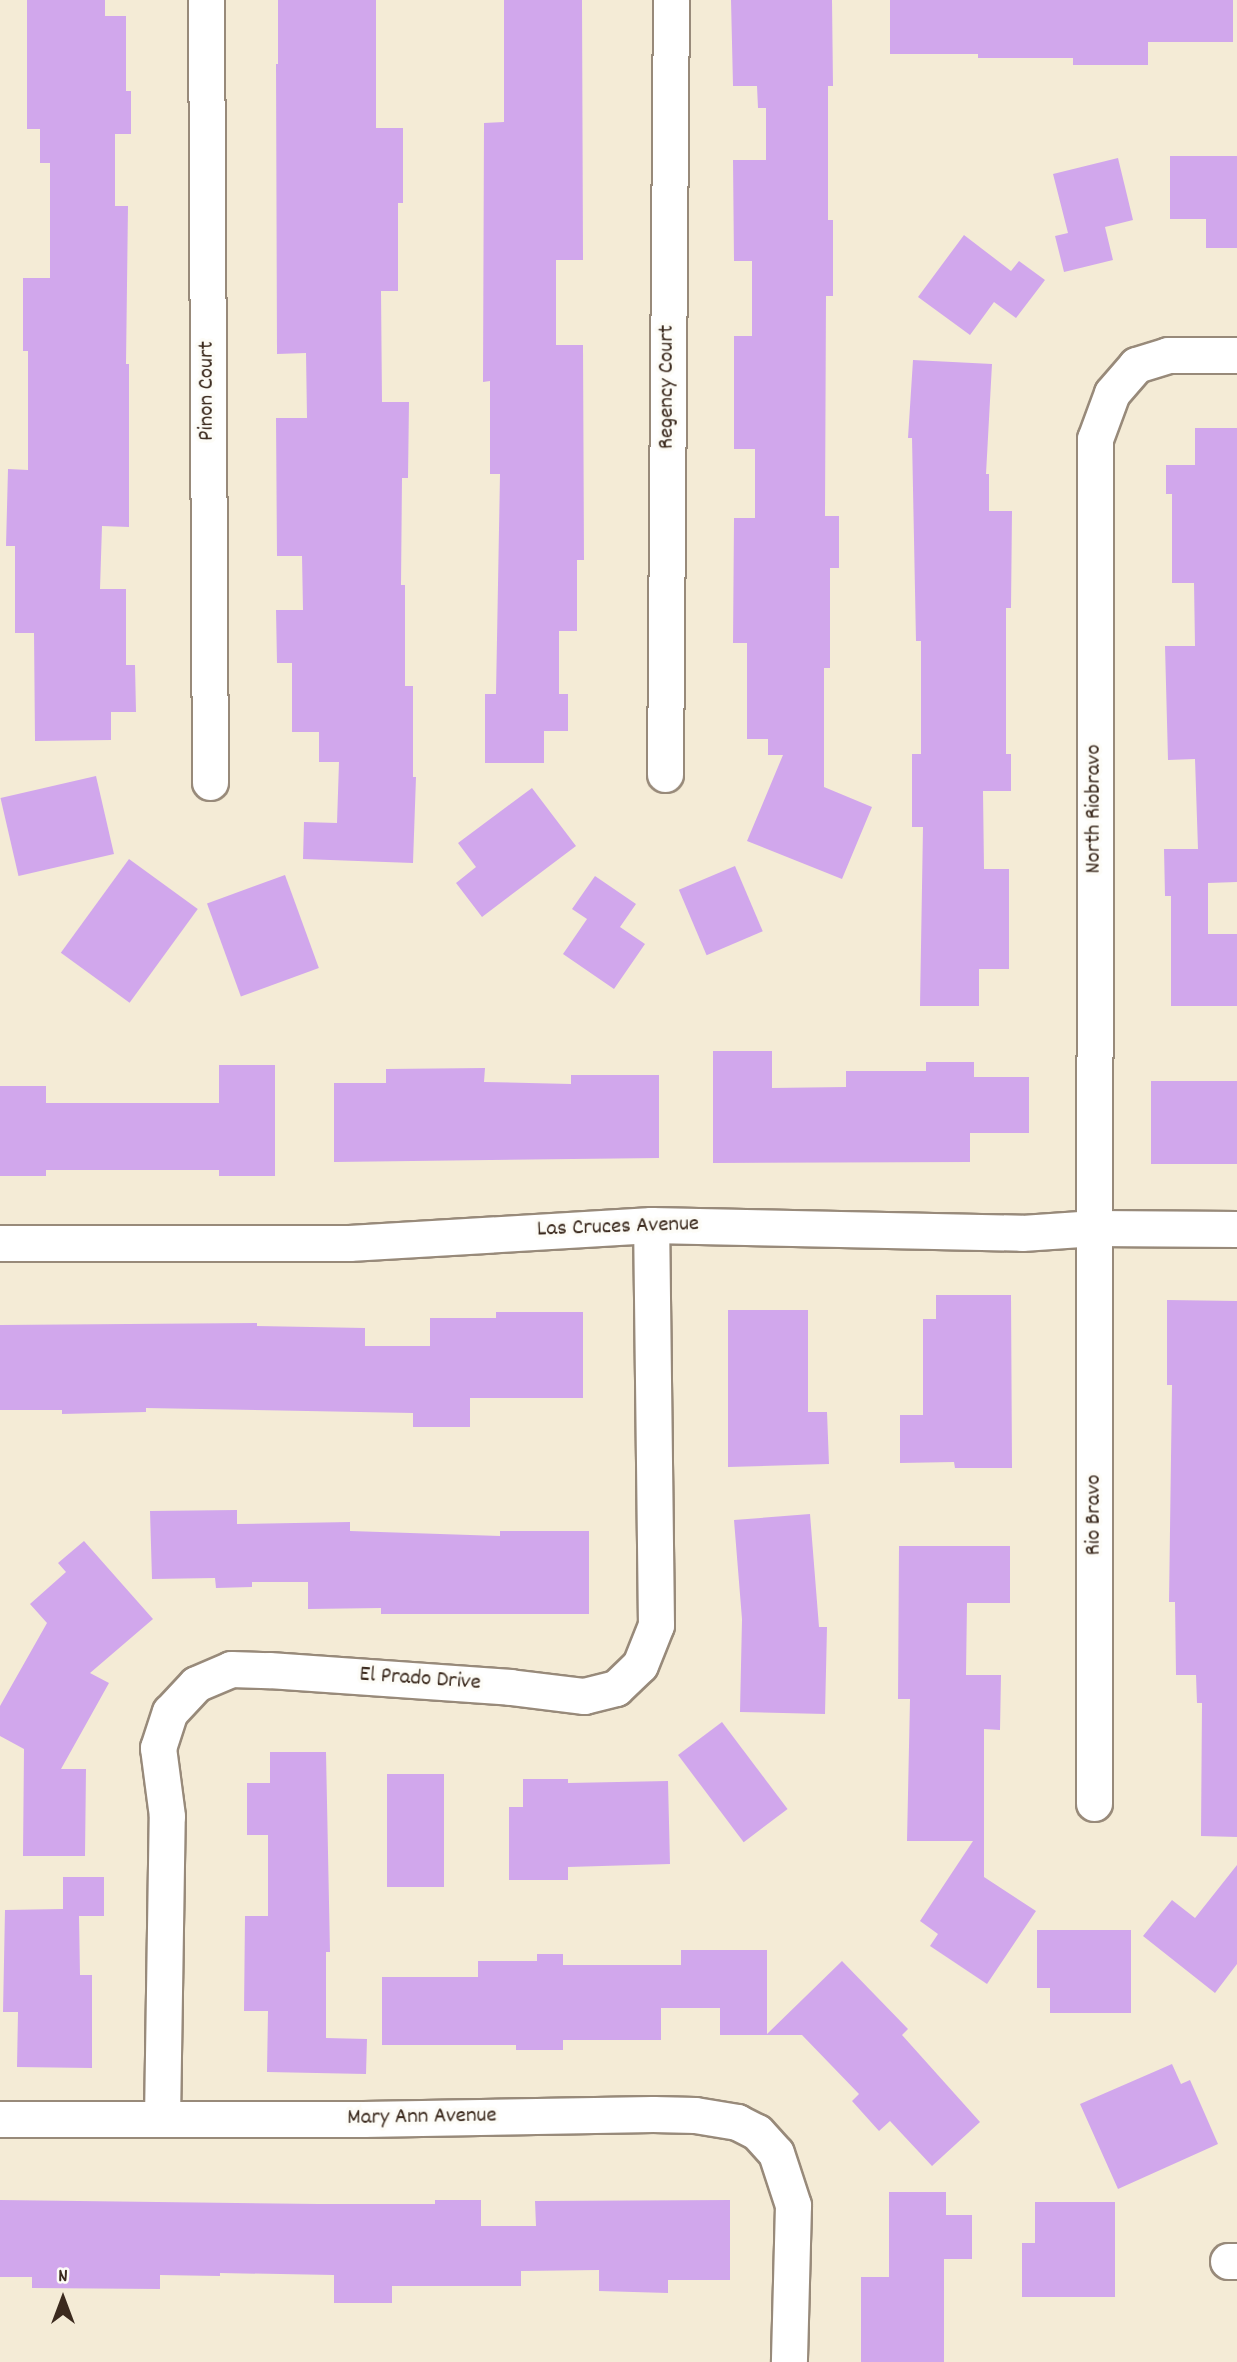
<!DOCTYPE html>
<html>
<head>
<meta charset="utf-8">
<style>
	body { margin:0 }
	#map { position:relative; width:1237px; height:2362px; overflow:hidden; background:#f4ebd6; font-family:Dekko,sans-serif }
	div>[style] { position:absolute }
	.building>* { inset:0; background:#d1a7ec; transform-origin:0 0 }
	.roads { filter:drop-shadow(2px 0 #988a7a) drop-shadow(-2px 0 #988a7a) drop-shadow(0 2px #988a7a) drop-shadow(0 -2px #988a7a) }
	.minor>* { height:35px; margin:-17.5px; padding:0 17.5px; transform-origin:17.5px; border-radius:17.5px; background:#fff }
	span { translate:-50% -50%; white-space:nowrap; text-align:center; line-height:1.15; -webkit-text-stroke:7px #fdfcf7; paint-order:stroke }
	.street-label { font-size:23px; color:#3b2a1e }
	.north { position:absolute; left:28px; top:2264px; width:70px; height:70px; -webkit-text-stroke:5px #fdfcf7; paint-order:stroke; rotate:0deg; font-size:19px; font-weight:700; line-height:28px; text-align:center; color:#3b2a1e }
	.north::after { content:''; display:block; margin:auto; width:24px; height:32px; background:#3b2a1e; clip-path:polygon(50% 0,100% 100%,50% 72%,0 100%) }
</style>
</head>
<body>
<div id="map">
	<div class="building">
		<div style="clip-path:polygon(27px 0,105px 0,105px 16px,126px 16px,126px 91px,131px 91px,131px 134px,115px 134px,115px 206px,128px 206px,126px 364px,129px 364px,129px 527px,102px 526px,100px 589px,126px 589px,126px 665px,135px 665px,136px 712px,111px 712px,111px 740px,35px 741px,34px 633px,15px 633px,15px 546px,6px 546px,8px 469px,28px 470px,28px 351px,23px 351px,23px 278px,50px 278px,50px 163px,40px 163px,40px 129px,27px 129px)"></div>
		<div style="clip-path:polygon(278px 0,376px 0,376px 128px,403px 128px,403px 203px,398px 203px,398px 291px,381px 291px,382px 402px,409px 402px,408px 478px,402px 478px,401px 585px,405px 585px,405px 686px,413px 686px,413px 777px,416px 777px,413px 863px,303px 859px,304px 822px,337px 823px,339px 762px,319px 762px,319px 732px,292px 732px,292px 663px,277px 663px,276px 610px,303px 610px,302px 556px,277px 556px,276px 418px,307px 418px,306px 353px,277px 354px,276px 64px,278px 64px)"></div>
		<div style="clip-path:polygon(504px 0,582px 0,583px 260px,556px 260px,556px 345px,583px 345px,584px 560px,577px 560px,577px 631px,559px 631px,559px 694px,568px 694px,568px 731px,544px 731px,544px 763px,485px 763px,485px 694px,496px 694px,500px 474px,490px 474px,490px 381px,483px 382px,484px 123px,504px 122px)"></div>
		<div style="clip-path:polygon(731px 0,832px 0,833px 86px,828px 86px,828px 220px,833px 220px,833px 296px,826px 296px,825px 516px,839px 516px,839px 568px,830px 568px,830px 668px,824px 668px,824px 787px,872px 807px,842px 879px,747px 841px,783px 755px,768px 755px,768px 739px,747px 739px,747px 643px,733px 643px,734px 518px,755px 518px,755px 449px,734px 449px,734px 336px,752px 336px,752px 261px,734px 261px,733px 160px,766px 160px,766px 108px,758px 108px,757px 86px,733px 86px)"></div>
		<div style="clip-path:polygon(890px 0,1233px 0,1233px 42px,1148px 42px,1148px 65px,1073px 65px,1073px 58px,978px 58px,978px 54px,890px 54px)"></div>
		<div style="clip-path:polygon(1170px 156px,1237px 156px,1237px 248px,1206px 248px,1206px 219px,1170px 219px)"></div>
		<div style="clip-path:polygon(1118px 158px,1133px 220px,1105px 227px,1113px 260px,1064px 272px,1055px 236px,1068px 233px,1053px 174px)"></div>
		<div style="clip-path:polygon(964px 235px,1011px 271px,1019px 261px,1045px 280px,1016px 318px,994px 302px,970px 335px,918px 297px)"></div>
		<div style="clip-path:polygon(913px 360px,992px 364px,986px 474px,989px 474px,989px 511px,1012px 511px,1011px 608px,1006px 608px,1006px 754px,1011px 754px,1011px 791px,983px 791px,984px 869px,1009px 869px,1009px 969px,979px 969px,979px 1006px,920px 1006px,923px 827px,912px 827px,912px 754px,921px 754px,921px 641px,916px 641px,912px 438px,908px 438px)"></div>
		<div style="clip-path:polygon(1195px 428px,1237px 428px,1237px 882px,1208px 883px,1208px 934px,1237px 934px,1237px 1006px,1171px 1006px,1171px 896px,1165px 896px,1164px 849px,1198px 849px,1195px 759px,1168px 760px,1165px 646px,1195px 646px,1194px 583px,1172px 583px,1172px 494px,1166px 494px,1166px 465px,1195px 465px)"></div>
		<div style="left:96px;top:776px;width:80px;height:98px;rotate:77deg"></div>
		<div style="clip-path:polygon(532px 788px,576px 846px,482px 917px,456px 883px,476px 867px,458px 843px)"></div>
		<div style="left:129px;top:859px;width:85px;height:116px;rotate:36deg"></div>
		<div style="left:735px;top:866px;width:71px;height:61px;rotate:67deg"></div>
		<div style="left:285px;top:875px;width:99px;height:83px;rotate:70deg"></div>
		<div style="clip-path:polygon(595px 876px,636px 904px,620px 927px,645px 944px,614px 989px,563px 954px,587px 919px,572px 909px)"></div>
		<div style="clip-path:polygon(713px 1051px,772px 1051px,772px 1088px,846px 1087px,846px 1071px,926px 1071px,926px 1062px,974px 1062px,974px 1077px,1029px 1077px,1029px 1133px,970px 1133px,970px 1162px,713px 1163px)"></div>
		<div style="clip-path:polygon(219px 1065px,275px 1065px,275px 1176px,219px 1176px,219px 1170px,46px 1170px,46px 1176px,0 1176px,0 1086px,46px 1086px,46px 1103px,219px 1103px)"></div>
		<div style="clip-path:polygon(485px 1068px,484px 1082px,571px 1084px,571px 1075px,659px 1075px,659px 1158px,334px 1162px,334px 1083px,386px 1083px,386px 1069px)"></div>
		<div style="left:1151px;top:1081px;width:86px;height:83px"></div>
		<div style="clip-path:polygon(936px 1295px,1011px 1295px,1012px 1468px,955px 1468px,954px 1462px,900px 1463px,900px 1415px,923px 1415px,923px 1319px,936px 1319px)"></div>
		<div style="clip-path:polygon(1167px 1300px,1237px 1301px,1237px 1837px,1201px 1836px,1202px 1703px,1197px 1703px,1196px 1675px,1176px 1675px,1175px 1602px,1169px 1602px,1172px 1385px,1167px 1385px)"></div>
		<div style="clip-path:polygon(728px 1310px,808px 1310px,808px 1412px,827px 1412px,829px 1464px,728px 1467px)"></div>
		<div style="clip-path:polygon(496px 1312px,583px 1312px,583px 1398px,470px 1398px,470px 1427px,413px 1427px,413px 1413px,146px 1408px,146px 1412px,62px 1414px,62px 1410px,0 1410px,0 1325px,257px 1323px,257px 1326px,365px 1328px,365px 1346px,430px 1346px,430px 1318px,496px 1318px)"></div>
		<div style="clip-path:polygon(237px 1510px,237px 1524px,350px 1522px,350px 1531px,500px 1536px,500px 1531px,589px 1531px,589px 1614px,381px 1614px,381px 1608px,308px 1609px,308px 1582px,252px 1582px,252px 1587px,216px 1588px,215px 1578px,152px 1579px,150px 1511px)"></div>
		<div style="clip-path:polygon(810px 1514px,819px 1627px,827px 1627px,825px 1714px,740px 1712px,742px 1619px,734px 1520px)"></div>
		<div style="clip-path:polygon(84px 1541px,153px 1619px,90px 1673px,109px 1683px,61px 1769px,86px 1769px,85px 1856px,23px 1856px,24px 1749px,0 1736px,0 1706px,47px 1623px,30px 1604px,66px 1572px,58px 1563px)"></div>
		<div style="clip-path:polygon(899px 1546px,1010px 1546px,1010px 1603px,967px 1603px,966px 1675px,1001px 1675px,1000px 1730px,984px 1729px,984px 1877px,1036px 1911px,987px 1984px,930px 1946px,938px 1934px,920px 1921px,973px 1841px,907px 1841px,910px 1699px,898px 1699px)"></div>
		<div style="left:722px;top:1722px;width:109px;height:55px;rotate:53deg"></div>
		<div style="clip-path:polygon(270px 1752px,326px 1752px,330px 1952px,326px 1952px,326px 2038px,367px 2039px,366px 2074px,267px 2072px,268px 2011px,244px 2011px,245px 1916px,268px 1916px,268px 1835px,247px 1835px,247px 1783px,270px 1783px)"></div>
		<div style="left:387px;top:1774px;width:57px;height:113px"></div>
		<div style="clip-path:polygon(523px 1779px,568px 1779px,568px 1783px,668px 1781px,670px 1864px,568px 1867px,568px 1880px,509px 1880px,509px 1807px,523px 1807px)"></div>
		<div style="clip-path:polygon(1237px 1865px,1237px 1964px,1215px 1993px,1143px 1936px,1172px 1900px,1195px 1918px)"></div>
		<div style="clip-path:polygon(63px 1877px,104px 1877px,104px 1916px,79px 1916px,80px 1975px,92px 1975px,92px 2068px,17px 2067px,18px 2012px,3px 2012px,5px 1910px,63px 1909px)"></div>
		<div style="clip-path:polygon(1037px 1930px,1131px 1930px,1131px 2013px,1050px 2013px,1050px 1988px,1037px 1988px)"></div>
		<div style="clip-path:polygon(681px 1950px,767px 1950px,767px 2034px,842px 1961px,908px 2029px,902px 2035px,980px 2122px,932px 2166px,890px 2121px,879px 2131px,852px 2101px,859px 2094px,802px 2035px,720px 2035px,720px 2008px,661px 2008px,661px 2040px,563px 2040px,563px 2050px,516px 2050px,516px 2045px,382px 2045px,382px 1977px,478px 1977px,478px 1961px,537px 1961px,537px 1954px,563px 1954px,563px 1965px,681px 1965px)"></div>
		<div style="clip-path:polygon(1172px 2064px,1181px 2084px,1190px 2080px,1218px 2144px,1118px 2189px,1080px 2104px)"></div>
		<div style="clip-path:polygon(889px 2192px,946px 2192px,946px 2215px,972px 2215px,972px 2259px,944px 2259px,944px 2362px,861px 2362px,861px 2277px,889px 2277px)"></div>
		<div style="clip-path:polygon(0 2200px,318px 2204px,435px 2204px,435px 2200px,481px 2200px,481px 2226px,536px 2226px,535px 2201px,730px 2200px,730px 2280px,668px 2280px,668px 2293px,599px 2291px,599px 2270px,521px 2271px,521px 2286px,392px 2286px,392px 2303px,334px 2303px,334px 2275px,220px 2273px,220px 2276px,160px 2275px,160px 2289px,32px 2288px,32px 2277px,0 2277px)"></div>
		<div style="clip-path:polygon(1035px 2202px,1115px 2202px,1115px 2297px,1022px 2297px,1022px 2243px,1035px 2243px)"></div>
	</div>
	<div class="roads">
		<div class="minor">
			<div style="left:206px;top:0;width:782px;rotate:89.71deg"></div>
			<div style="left:665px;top:774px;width:774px;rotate:-89.56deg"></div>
			<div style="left:0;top:1243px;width:349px"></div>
			<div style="left:349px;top:1243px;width:303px;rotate:-3.4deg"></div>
			<div style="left:651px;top:1225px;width:371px;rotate:1.2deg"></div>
			<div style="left:1022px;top:1233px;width:73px;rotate:-3.9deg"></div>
			<div style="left:1095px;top:1228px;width:142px;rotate:0.4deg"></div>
			<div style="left:1094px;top:1803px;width:1364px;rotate:-89.96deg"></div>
			<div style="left:1095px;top:439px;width:49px;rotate:-69.7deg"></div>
			<div style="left:1112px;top:393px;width:37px;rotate:-49deg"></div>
			<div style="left:1136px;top:365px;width:34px;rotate:-17deg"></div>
			<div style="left:1168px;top:355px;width:69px"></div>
			<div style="left:0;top:2119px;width:363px"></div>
			<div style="left:363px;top:2119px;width:290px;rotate:-1deg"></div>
			<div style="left:653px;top:2114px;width:42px;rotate:1.4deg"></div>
			<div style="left:695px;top:2115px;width:43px;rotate:9.5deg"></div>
			<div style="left:737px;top:2122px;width:22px;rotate:27deg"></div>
			<div style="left:757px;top:2132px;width:28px;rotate:48deg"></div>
			<div style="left:776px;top:2153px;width:55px;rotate:71.9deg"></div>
			<div style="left:793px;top:2205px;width:157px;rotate:91.5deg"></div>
			<div style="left:162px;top:2119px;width:303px;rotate:-89.1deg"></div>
			<div style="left:167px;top:1816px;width:69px;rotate:-97.5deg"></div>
			<div style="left:158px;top:1748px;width:38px;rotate:-72deg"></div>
			<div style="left:170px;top:1712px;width:38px;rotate:-47deg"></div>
			<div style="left:196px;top:1684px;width:38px;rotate:-23deg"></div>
			<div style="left:231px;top:1669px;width:38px;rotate:2deg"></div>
			<div style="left:269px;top:1670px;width:242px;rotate:4deg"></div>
			<div style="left:510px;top:1687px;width:75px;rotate:6.9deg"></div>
			<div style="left:584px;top:1696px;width:33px;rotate:-14deg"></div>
			<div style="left:616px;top:1688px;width:33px;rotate:-44deg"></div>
			<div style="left:640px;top:1665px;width:43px;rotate:-68.2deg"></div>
			<div style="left:656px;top:1625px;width:400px;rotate:-90.7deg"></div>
			<div style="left:1228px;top:2261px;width:9px"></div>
		</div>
	</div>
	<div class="street-label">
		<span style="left:668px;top:387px;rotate:-90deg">Regency Court</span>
		<span style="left:208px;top:391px;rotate:-90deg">Pinon Court</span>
		<span style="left:1095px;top:809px;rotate:-90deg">North Riobravo</span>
		<span style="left:618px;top:1228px;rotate:-2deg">Las Cruces Avenue</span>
		<span style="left:1095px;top:1515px;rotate:-90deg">Rio Bravo</span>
		<span style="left:420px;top:1680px;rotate:4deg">El Prado Drive</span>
		<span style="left:422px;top:2118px;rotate:-1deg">Mary Ann Avenue</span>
	</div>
	<div class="north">N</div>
</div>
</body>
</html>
